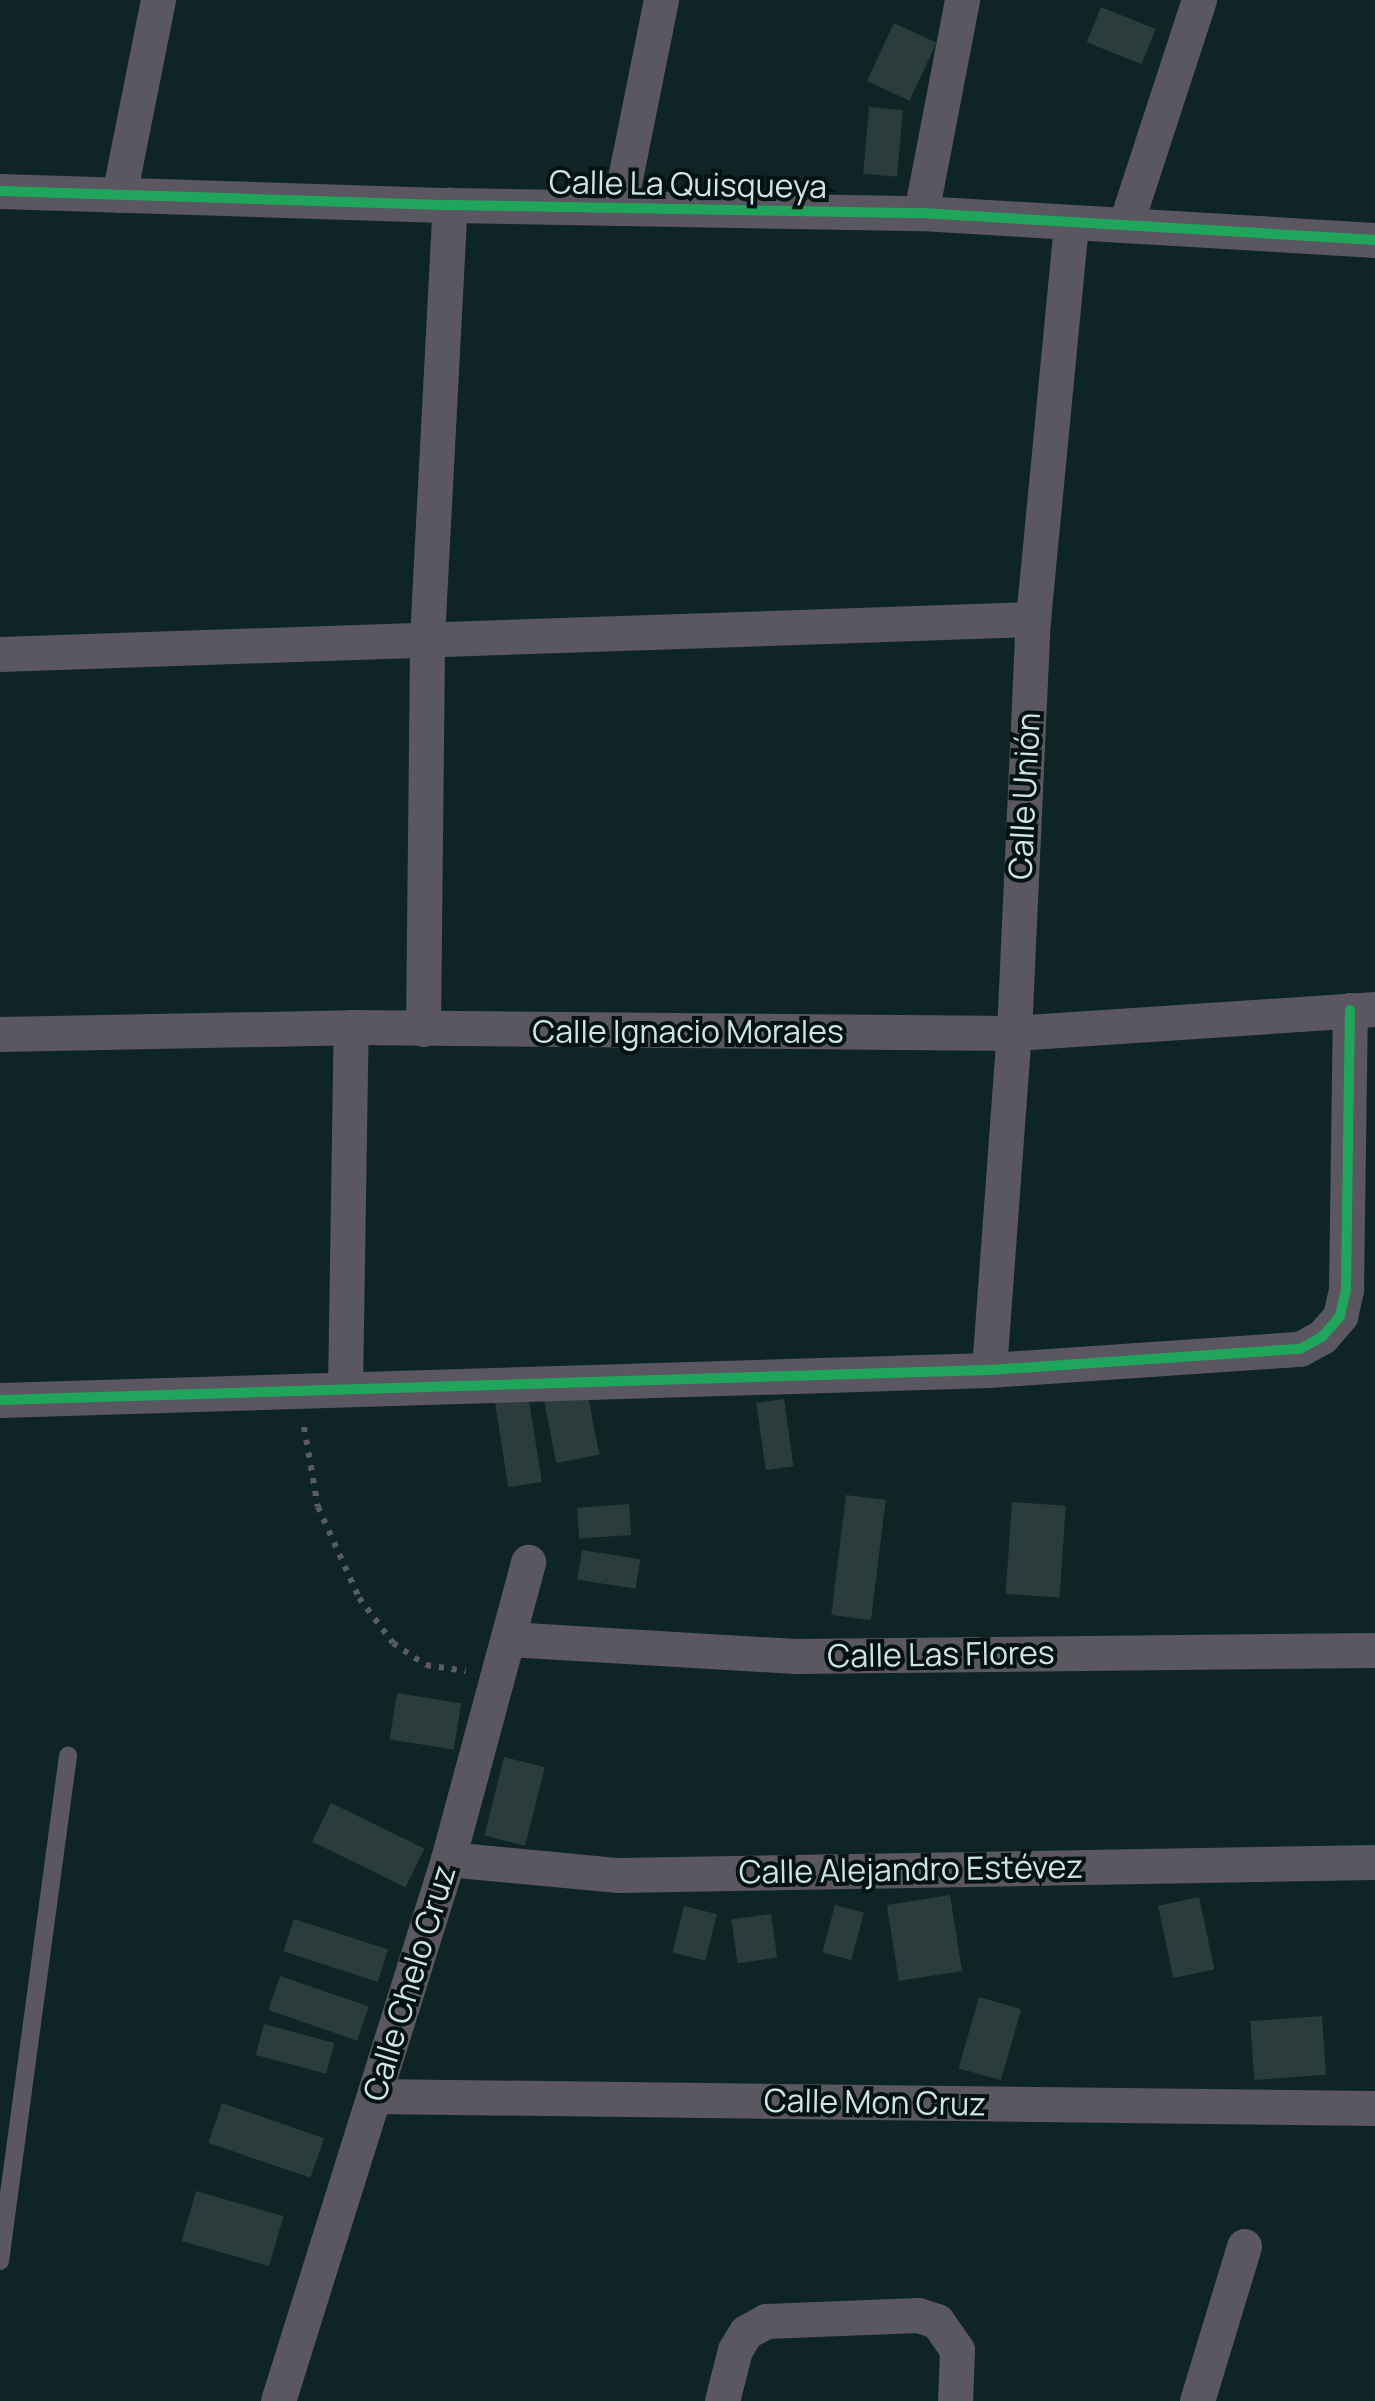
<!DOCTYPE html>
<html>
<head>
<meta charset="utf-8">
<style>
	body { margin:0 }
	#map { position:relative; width:1375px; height:2401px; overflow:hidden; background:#0e2425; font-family:Manrope,sans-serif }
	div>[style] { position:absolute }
	.building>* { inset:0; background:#2b3c3d; transform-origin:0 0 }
	.path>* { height:6px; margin-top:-3px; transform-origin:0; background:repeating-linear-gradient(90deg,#595c63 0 5px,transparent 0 13px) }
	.lane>* { height:18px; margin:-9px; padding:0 9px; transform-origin:9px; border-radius:9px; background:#5a5761 }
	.street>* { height:35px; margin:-17.5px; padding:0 17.5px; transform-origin:17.5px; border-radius:17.5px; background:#5a5761 }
	.cycleway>* { height:10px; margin:-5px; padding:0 5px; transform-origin:5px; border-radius:5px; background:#20a55d }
	span { translate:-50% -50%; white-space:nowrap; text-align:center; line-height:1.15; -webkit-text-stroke:8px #041213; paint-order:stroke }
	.street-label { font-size:32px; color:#d0e4e4 }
</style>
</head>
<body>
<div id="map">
	<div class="building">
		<div style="left:1101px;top:7px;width:59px;height:38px;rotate:22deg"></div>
		<div style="left:894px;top:23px;width:47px;height:64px;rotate:25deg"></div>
		<div style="left:869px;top:107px;width:34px;height:67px;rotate:5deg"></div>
		<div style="left:586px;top:1386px;width:70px;height:44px;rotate:79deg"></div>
		<div style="left:528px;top:1394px;width:89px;height:34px;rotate:81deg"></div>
		<div style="left:784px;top:1399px;width:68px;height:28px;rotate:82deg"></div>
		<div style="left:846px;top:1495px;width:40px;height:121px;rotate:7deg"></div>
		<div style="left:1012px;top:1502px;width:54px;height:92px;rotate:4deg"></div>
		<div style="left:629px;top:1504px;width:31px;height:52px;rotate:86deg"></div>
		<div style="left:582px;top:1550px;width:59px;height:30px;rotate:9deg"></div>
		<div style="left:397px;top:1693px;width:65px;height:47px;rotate:9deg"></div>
		<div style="left:504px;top:1757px;width:42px;height:81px;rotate:14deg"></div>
		<div style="left:331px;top:1803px;width:104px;height:43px;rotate:26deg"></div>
		<div style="left:950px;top:1895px;width:77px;height:64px;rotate:81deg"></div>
		<div style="left:1199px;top:1897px;width:74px;height:42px;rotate:78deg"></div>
		<div style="left:835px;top:1905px;width:30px;height:49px;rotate:15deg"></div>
		<div style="left:684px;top:1906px;width:34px;height:48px;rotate:14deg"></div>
		<div style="left:771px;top:1914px;width:44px;height:40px;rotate:82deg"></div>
		<div style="left:294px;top:1919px;width:99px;height:34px;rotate:18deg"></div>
		<div style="left:280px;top:1976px;width:94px;height:36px;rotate:19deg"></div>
		<div style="left:979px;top:1997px;width:44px;height:74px;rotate:16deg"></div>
		<div style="left:1322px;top:2016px;width:59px;height:72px;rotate:86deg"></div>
		<div style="left:264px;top:2024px;width:73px;height:32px;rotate:15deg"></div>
		<div style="left:222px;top:2103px;width:108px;height:42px;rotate:19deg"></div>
		<div style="left:196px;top:2191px;width:91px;height:52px;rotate:16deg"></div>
	</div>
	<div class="path">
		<div style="left:304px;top:1427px;width:81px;rotate:80.1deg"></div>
		<div style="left:318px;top:1507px;width:100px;rotate:65.7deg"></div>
		<div style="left:359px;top:1598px;width:56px;rotate:52.9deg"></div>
		<div style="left:393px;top:1643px;width:40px;rotate:34deg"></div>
		<div style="left:426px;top:1665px;width:40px;rotate:8.5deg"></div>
	</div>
	<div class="lane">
		<div style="left:0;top:2261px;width:510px;rotate:-82.33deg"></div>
	</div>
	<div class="street">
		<div style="left:0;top:191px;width:450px;rotate:1.8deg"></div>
		<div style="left:450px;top:205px;width:471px;rotate:1deg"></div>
		<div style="left:921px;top:213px;width:455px;rotate:3.4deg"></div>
		<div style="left:119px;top:195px;width:199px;rotate:-78.7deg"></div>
		<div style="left:619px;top:208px;width:212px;rotate:-78.6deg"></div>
		<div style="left:921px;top:213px;width:217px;rotate:-79.1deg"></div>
		<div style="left:1126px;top:223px;width:235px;rotate:-71.9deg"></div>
		<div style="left:0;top:654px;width:1034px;rotate:-1.94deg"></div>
		<div style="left:423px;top:1029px;width:391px;rotate:-89.4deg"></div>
		<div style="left:427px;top:638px;width:434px;rotate:-87deg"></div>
		<div style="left:0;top:1034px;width:351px;rotate:-1.1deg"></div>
		<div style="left:351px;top:1027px;width:663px;rotate:0.52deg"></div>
		<div style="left:1014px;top:1033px;width:362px;rotate:-3.8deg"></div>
		<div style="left:989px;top:1370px;width:338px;rotate:-85.8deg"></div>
		<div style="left:1014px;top:1033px;width:414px;rotate:-87.4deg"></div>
		<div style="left:1033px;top:619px;width:397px;rotate:-84.5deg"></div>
		<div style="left:345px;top:1389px;width:362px;rotate:-89.1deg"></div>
		<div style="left:0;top:1400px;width:989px;rotate:-1.74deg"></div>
		<div style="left:989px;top:1370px;width:312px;rotate:-3.9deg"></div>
		<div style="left:1300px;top:1349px;width:25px;rotate:-29deg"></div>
		<div style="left:1322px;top:1337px;width:28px;rotate:-49deg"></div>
		<div style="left:1340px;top:1316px;width:28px;rotate:-77deg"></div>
		<div style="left:1346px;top:1289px;width:279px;rotate:-89.2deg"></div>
		<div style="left:508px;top:1639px;width:288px;rotate:3.4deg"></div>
		<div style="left:795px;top:1656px;width:580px;rotate:-0.59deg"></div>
		<div style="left:448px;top:1859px;width:171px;rotate:5.4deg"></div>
		<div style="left:618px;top:1875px;width:757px;rotate:-0.98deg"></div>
		<div style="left:374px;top:2096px;width:1001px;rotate:0.69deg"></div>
		<div style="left:278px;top:2401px;width:568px;rotate:-72.59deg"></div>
		<div style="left:448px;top:1859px;width:308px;rotate:-74.9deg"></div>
		<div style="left:722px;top:2401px;width:53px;rotate:-75.7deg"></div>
		<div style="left:735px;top:2350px;width:21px;rotate:-59deg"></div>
		<div style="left:746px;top:2332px;width:23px;rotate:-29deg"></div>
		<div style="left:766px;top:2321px;width:152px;rotate:-2.3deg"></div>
		<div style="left:918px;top:2315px;width:20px;rotate:18deg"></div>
		<div style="left:937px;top:2321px;width:35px;rotate:55deg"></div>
		<div style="left:957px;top:2350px;width:51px;rotate:92.2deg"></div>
		<div style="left:1197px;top:2401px;width:162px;rotate:-73.1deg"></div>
	</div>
	<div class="cycleway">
		<div style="left:0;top:191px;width:450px;rotate:1.8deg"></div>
		<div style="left:450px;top:205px;width:471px;rotate:1deg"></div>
		<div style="left:921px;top:213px;width:455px;rotate:3.4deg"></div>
		<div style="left:0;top:1400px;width:989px;rotate:-1.74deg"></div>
		<div style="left:989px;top:1370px;width:312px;rotate:-3.9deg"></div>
		<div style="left:1300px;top:1349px;width:25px;rotate:-29deg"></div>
		<div style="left:1322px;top:1337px;width:28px;rotate:-49deg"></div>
		<div style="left:1340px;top:1316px;width:28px;rotate:-77deg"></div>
		<div style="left:1346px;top:1289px;width:279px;rotate:-89.2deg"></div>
	</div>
	<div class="street-label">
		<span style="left:688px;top:184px;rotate:1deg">Calle La Quisqueya</span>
		<span style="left:1024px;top:796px;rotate:-87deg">Calle Unión</span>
		<span style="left:688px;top:1031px">Calle Ignacio Morales</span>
		<span style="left:941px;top:1654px;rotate:-1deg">Calle Las Flores</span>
		<span style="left:911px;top:1869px;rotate:-1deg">Calle Alejandro Estévez</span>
		<span style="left:409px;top:1983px;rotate:-73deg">Calle Chelo Cruz</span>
		<span style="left:875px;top:2102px;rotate:1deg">Calle Mon Cruz</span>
	</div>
</div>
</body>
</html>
